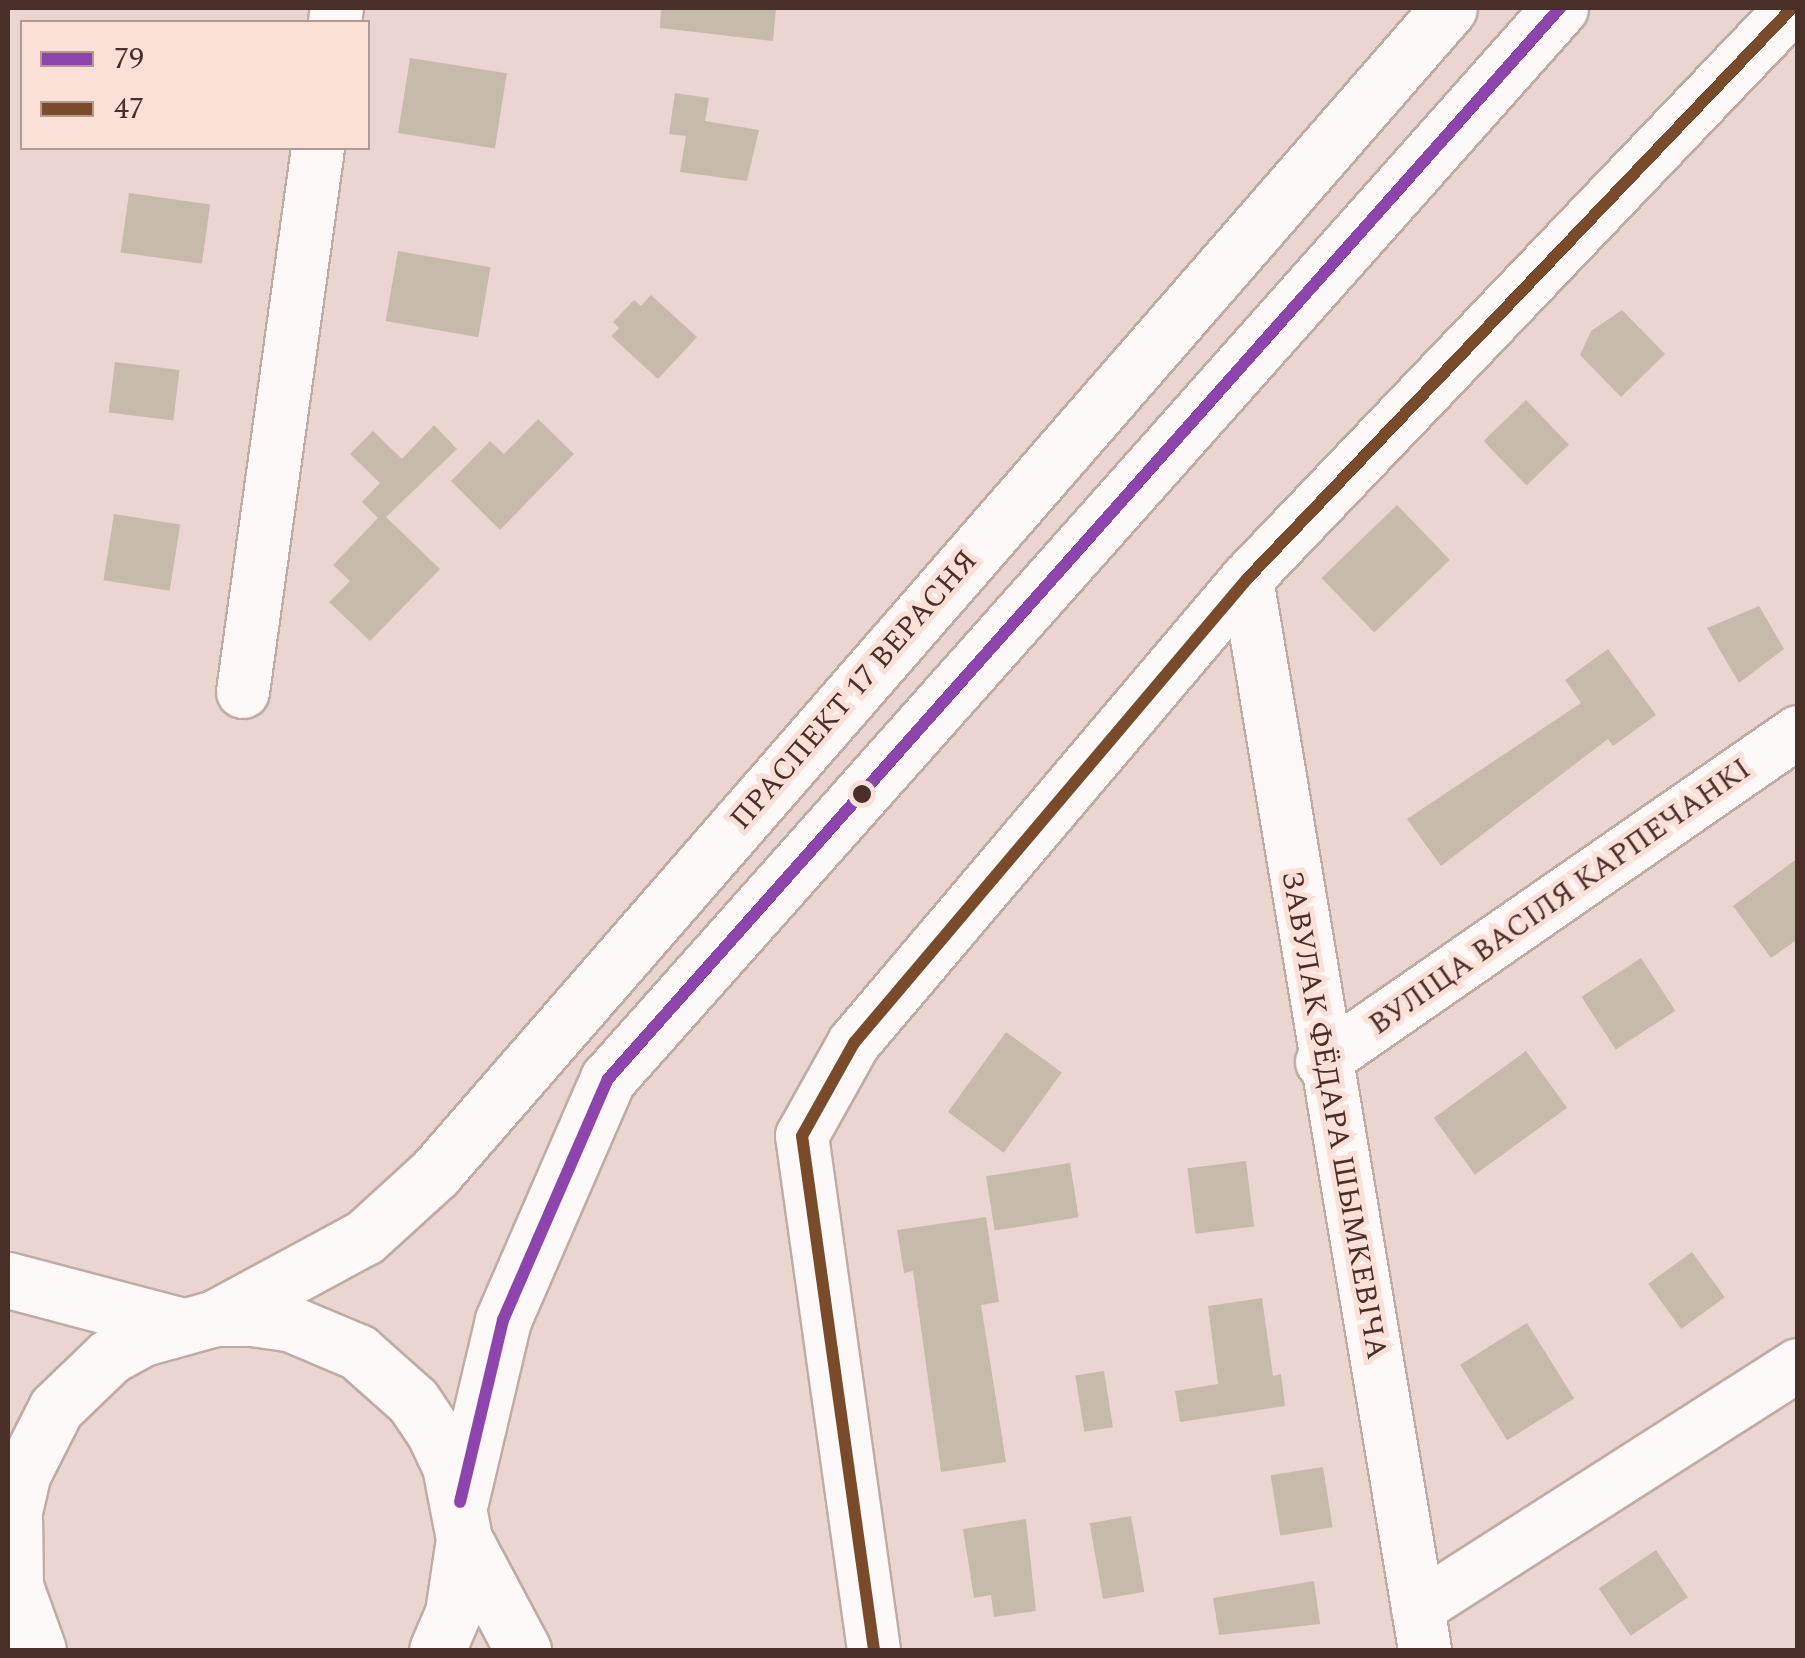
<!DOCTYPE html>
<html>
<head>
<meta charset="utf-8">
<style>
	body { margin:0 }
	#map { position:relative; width:1805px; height:1658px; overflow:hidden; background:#ebd5d0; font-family:Spectral,serif }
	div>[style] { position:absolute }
	.building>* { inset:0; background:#c6baab; transform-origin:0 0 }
	.roads { filter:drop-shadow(2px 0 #c0aba5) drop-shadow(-2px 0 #c0aba5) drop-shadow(0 2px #c0aba5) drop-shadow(0 -2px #c0aba5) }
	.minor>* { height:52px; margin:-26px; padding:0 26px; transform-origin:26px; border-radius:26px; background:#fcf9f8 }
	.major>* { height:55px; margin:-27.5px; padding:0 27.5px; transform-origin:27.5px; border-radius:27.5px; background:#fcf9f8 }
	.bus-1>* { height:12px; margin:-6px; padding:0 6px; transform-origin:6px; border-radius:6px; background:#8e44ad }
	.bus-2>* { height:12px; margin:-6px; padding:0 6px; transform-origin:6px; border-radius:6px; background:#7a4b2a }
	.dots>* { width:28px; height:28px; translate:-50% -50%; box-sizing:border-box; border:5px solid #fbe0d8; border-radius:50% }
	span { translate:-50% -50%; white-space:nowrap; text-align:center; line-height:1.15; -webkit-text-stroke:10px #fbe0d8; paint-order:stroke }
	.street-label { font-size:30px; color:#492f28 }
	.frame { position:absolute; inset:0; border:10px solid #492f28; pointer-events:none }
	.legend { position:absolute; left:20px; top:20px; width:350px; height:130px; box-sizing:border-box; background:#fbe0d8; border:2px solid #b49992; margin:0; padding:12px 18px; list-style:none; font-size:30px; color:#492f28 }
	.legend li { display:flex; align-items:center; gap:20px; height:50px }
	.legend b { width:50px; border:2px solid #b49992 }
</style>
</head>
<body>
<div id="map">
	<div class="building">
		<div style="clip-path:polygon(661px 8px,776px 8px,773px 41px,660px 28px)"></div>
		<div style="left:410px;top:58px;width:98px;height:76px;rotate:9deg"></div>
		<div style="clip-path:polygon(675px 93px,709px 98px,705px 121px,759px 130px,747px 181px,680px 172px,686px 136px,669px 134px)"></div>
		<div style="left:129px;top:193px;width:82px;height:60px;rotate:8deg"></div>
		<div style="left:398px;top:251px;width:94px;height:71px;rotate:10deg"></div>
		<div style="clip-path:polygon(651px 295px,697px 337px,658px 379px,611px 336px,619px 328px,613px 322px,634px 300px,641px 306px)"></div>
		<div style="clip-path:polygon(1622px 310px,1665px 354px,1621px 397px,1580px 355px,1591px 331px)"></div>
		<div style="left:115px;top:362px;width:65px;height:51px;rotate:7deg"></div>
		<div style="left:1526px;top:400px;width:62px;height:59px;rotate:46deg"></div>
		<div style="clip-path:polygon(538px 419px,574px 454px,500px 530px,451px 481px,490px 441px,504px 454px)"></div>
		<div style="clip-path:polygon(434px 425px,457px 449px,386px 517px,440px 569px,370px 641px,329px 602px,350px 581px,333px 565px,378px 518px,362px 502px,380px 483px,350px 454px,373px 431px,402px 459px)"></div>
		<div style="left:1397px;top:505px;width:76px;height:105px;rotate:46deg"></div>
		<div style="left:114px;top:514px;width:67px;height:67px;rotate:9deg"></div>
		<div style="clip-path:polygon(1759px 606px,1784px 649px,1739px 683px,1707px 628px)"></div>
		<div style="clip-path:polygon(1608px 649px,1656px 715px,1613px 746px,1608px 739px,1441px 866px,1407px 819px,1581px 703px,1565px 680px)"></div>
		<div style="clip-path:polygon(1798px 858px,1798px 939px,1771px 958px,1733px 906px)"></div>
		<div style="left:1641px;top:958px;width:63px;height:71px;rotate:57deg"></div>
		<div style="left:1006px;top:1032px;width:69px;height:99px;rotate:36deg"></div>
		<div style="left:1526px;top:1051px;width:70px;height:114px;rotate:54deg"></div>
		<div style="left:1246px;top:1161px;width:66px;height:59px;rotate:83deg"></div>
		<div style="left:1070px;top:1163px;width:55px;height:85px;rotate:81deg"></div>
		<div style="clip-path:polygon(986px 1217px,999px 1302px,981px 1305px,1006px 1462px,941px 1472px,913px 1271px,904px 1273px,897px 1230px)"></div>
		<div style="left:1692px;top:1252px;width:56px;height:54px;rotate:54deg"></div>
		<div style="clip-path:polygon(1262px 1298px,1273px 1376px,1281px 1374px,1285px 1406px,1180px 1422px,1175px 1391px,1218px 1384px,1208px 1306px)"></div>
		<div style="left:1527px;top:1323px;width:89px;height:79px;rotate:58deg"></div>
		<div style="left:1104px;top:1371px;width:57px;height:29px;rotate:81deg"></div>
		<div style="left:1323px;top:1467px;width:61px;height:53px;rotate:81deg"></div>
		<div style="left:1131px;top:1516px;width:77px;height:42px;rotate:80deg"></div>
		<div style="clip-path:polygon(1026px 1519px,1036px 1611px,994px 1617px,991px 1595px,974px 1598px,963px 1529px)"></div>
		<div style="left:1656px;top:1550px;width:57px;height:69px;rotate:56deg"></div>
		<div style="clip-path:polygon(1314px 1581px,1320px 1624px,1219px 1635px,1213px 1598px)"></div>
	</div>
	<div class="roads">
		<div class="minor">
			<div style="left:335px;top:22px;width:14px;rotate:-82deg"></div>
			<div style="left:1247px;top:579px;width:1086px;rotate:80.56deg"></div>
			<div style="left:243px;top:692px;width:549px;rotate:-82.15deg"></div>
			<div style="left:1322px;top:1062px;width:579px;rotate:-34.73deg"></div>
			<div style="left:1418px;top:1608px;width:451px;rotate:-32.6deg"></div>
			<div style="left:874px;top:1650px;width:519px;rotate:-97.97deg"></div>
			<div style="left:802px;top:1136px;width:107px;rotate:-60.8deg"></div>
			<div style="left:854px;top:1043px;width:608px;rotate:-49.74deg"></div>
			<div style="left:1247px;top:579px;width:789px;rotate:-46.33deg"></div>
		</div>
		<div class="major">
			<div style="left:8px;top:1280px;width:176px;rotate:14.8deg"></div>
			<div style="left:215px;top:1318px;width:170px;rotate:-28.4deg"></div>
			<div style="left:365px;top:1237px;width:95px;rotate:-42.4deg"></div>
			<div style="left:435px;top:1173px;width:1544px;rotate:-48.96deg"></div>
			<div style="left:460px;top:1502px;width:187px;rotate:-76.7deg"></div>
			<div style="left:503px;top:1320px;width:263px;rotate:-66.5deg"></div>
			<div style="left:608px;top:1079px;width:1433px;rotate:-48.37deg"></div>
			<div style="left:464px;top:1539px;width:126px;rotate:62deg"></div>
			<div style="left:38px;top:1650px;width:68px;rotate:-109.8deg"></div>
			<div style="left:15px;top:1586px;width:75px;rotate:-90.8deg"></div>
			<div style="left:14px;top:1511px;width:37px;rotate:-77deg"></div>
			<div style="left:22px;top:1475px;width:75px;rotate:-63.1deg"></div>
			<div style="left:56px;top:1408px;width:75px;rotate:-43.9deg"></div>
			<div style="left:110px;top:1356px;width:38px;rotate:-29deg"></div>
			<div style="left:143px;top:1338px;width:75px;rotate:-15.5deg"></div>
			<div style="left:215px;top:1318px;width:37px"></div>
			<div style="left:252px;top:1318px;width:37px;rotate:8deg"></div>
			<div style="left:289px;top:1323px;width:75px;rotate:22.8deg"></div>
			<div style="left:358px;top:1352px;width:74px;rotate:41.7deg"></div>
			<div style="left:413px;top:1401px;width:37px;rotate:56deg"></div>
			<div style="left:434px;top:1432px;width:38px;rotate:65deg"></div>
			<div style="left:450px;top:1466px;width:74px;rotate:79.1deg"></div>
			<div style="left:464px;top:1539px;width:75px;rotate:98.5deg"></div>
			<div style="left:453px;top:1613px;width:40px;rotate:113.4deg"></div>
		</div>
	</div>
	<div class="bus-1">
		<div style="left:460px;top:1502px;width:187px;rotate:-76.7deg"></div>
		<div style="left:503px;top:1320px;width:263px;rotate:-66.5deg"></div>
		<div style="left:608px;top:1079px;width:1433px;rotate:-48.37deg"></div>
	</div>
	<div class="bus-2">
		<div style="left:874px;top:1650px;width:519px;rotate:-97.97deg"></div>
		<div style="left:802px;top:1136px;width:107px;rotate:-60.8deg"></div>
		<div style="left:854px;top:1043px;width:608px;rotate:-49.74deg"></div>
		<div style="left:1247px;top:579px;width:789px;rotate:-46.33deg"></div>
	</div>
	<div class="dots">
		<div style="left:862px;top:794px;background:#492f28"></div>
	</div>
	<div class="street-label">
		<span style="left:854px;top:690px;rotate:-49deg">ПРАСПЕКТ 17 ВЕРАСНЯ</span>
		<span style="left:1560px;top:897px;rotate:-35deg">ВУЛІЦА ВАСІЛЯ КАРПЕЧАНКІ</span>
		<span style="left:1334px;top:1115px;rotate:80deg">ЗАВУЛАК ФЁДАРА ШЫМКЕВІЧА</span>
	</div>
	<div class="frame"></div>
	<ul class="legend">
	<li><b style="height:12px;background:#8e44ad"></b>79</li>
	<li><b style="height:12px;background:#7a4b2a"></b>47</li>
	</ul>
</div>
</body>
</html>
